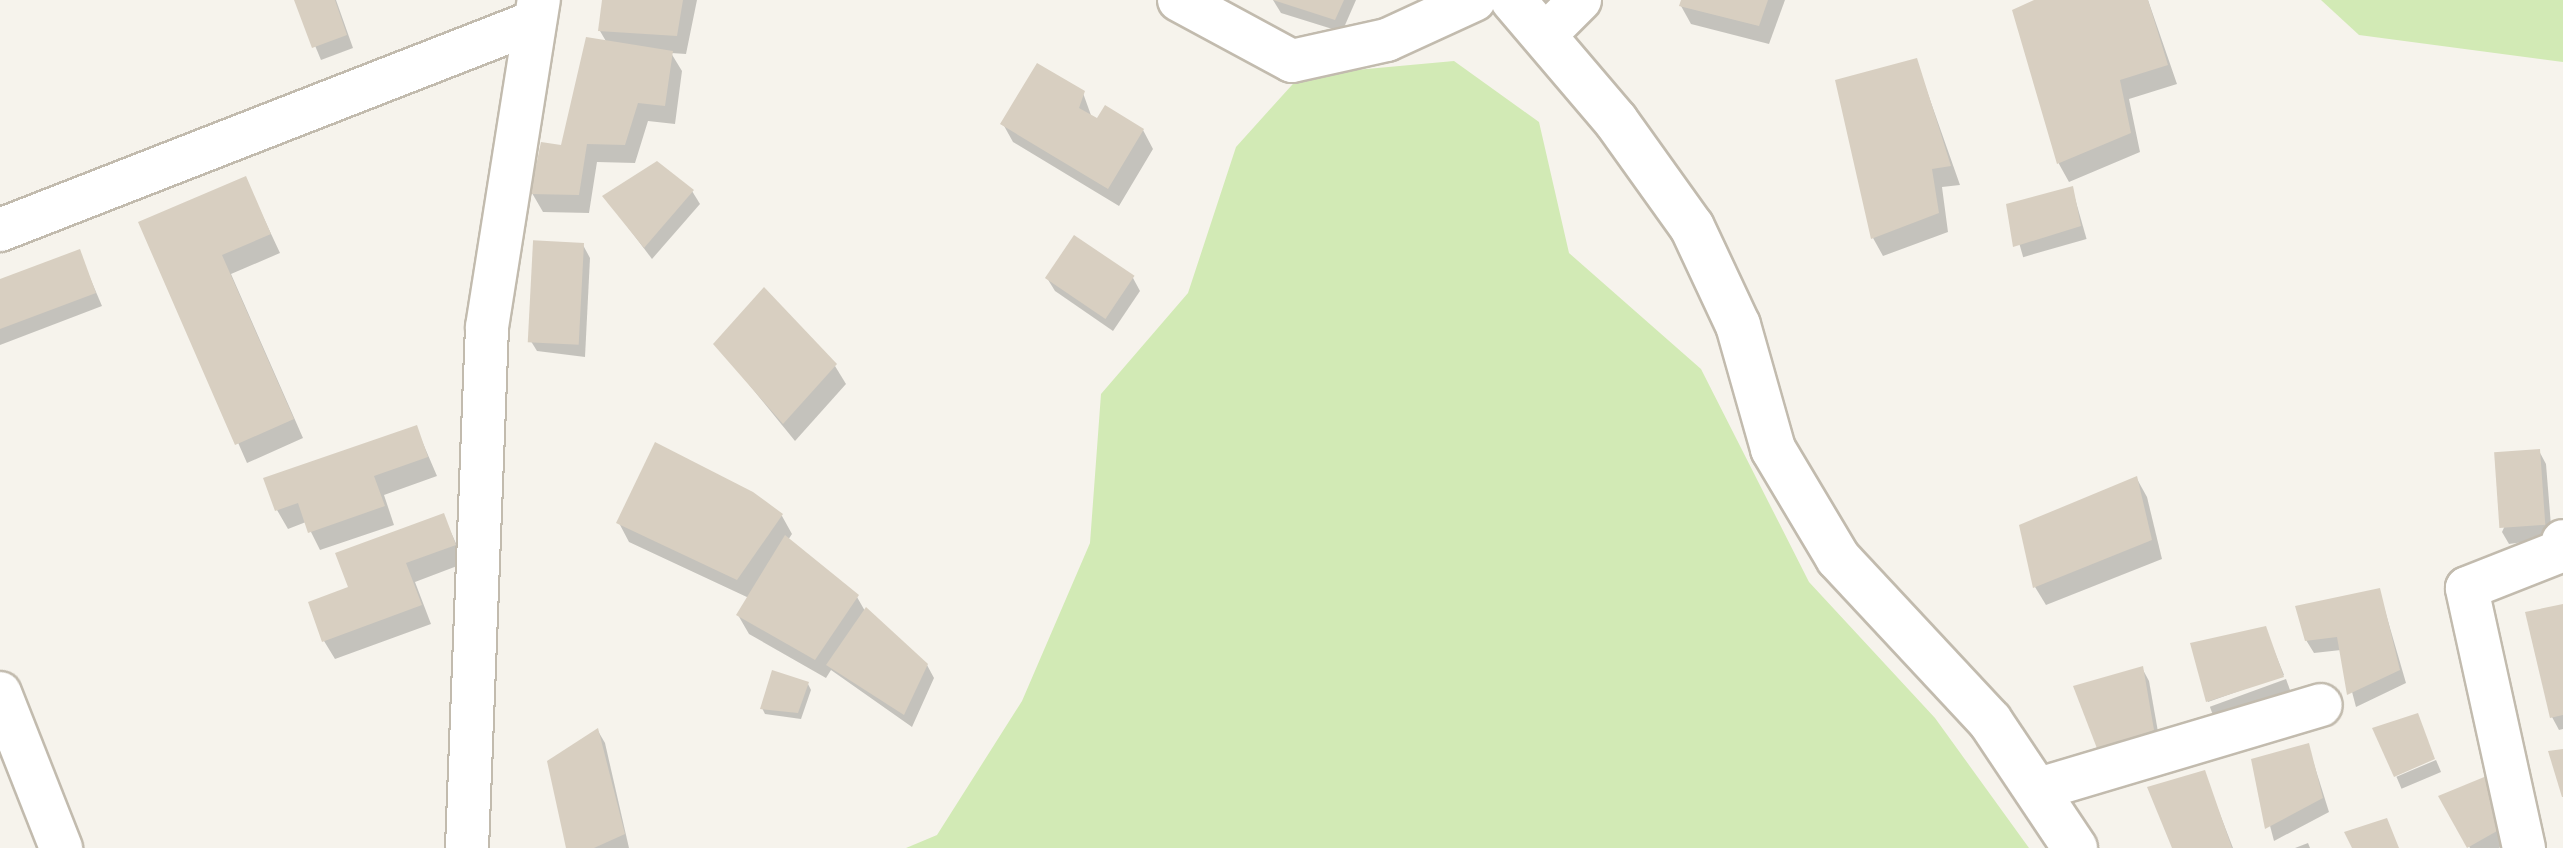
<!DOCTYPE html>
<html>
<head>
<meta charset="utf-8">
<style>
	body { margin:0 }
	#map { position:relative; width:2563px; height:848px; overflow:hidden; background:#f6f3ec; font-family:"Fira Sans",sans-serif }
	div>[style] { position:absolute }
	.green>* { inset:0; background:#d2eab5 }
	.shadow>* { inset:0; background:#0003; transform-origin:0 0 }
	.building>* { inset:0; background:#d8cfc1; transform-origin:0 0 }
	.roads { filter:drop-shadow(2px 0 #c2bbae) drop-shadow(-2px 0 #c2bbae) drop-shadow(0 2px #c2bbae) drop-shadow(0 -2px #c2bbae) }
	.minor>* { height:42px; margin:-21px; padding:0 21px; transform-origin:21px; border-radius:21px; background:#fff }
	.tertiary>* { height:44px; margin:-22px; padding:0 22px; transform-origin:22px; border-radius:22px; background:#fff }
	span { translate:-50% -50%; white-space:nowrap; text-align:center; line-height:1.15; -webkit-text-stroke:7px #fff; paint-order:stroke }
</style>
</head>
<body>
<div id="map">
	<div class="green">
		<div style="clip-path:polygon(2321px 0,2563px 0,2563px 62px,2359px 35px)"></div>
		<div style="clip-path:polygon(1454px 61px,1539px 122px,1569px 253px,1701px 369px,1809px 582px,1935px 718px,2029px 848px,906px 848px,937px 835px,1022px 701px,1090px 543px,1101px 394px,1188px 293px,1236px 147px,1301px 75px)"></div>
	</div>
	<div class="shadow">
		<div style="clip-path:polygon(296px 0,336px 0,353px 48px,321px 60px)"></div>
		<div style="clip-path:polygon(604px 0,697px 0,686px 54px,671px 53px,682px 71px,675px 124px,648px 121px,635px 163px,597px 162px,589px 213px,543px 212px,532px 193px,563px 148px,607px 43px,600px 31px)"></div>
		<div style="clip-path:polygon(1273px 0,1356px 0,1342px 32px,1281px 13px)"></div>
		<div style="clip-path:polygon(1683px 0,1785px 0,1769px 44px,1691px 24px,1681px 6px)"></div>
		<div style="clip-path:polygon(2039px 0,2148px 0,2177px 84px,2129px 99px,2140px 152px,2069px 182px,2059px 164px,2014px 11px)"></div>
		<div style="clip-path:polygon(1916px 60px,1960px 185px,1942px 187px,1948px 232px,1883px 256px,1873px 238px)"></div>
		<div style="clip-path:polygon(1083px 93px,1092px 118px,1143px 130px,1153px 149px,1119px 206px,1013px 142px,1003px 124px)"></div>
		<div style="clip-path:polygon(245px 178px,280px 253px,231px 274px,303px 438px,247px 463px,141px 223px)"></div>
		<div style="left:2072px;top:188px;width:53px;height:66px;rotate:74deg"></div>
		<div style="clip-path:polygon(692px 191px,700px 204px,652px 259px,605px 197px)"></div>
		<div style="clip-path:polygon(583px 245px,590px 258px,585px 357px,537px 351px,529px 338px)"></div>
		<div style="clip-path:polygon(79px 252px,102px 306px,0 345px,0 281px)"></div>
		<div style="clip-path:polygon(1047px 278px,1133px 278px,1140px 291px,1113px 331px,1055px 291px)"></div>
		<div style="clip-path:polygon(716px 344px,835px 366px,846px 384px,795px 441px)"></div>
		<div style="clip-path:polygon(416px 427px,437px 476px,384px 495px,394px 525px,320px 550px,306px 522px,288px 529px,277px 510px)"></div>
		<div style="clip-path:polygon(2539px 451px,2546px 464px,2552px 538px,2509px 544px,2502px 532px)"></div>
		<div style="clip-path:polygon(2137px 479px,2147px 497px,2162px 559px,2046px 605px,2035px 587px)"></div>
		<div style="clip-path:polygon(443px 515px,465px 563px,415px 582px,431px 624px,335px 659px,324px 641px,351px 589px)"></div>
		<div style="clip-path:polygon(782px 516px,792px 534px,788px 540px,857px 597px,865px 611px,927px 665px,934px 678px,912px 727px,831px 670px,826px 678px,749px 634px,738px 615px,749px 598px,629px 542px,619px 523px)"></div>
		<div style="clip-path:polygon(2379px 590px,2406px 683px,2356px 707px,2341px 650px,2314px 653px,2306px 640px)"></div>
		<div style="clip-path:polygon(2563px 606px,2563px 729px,2559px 730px,2552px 717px)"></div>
		<div style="clip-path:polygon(2265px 628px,2284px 675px,2208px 702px,2193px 645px)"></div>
		<div style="clip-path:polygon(2142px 668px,2149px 681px,2160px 743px,2100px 751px)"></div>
		<div style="left:2286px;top:679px;width:12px;height:81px;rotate:70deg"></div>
		<div style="clip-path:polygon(808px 684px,811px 690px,801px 719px,765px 714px,762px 708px)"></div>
		<div style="clip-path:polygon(598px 731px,605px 743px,629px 848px,568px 848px)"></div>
		<div style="clip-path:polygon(2308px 745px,2329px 812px,2274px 841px,2253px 761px)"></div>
		<div style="left:2436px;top:760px;width:13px;height:43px;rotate:67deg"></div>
		<div style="clip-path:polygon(2204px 773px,2233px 848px,2174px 848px)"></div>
		<div style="clip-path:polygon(2441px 797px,2519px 835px,2499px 848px,2470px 848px)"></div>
		<div style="clip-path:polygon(2308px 843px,2310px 848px,2295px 848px)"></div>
	</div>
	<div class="building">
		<div style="clip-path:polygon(294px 0,335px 0,347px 35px,312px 48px)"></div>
		<div style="clip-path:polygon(602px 0,683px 0,677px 36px,598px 31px)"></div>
		<div style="clip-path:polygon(1273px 0,1344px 0,1335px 20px)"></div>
		<div style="clip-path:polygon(1681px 0,1768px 0,1759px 26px,1679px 6px)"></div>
		<div style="clip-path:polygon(2034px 0,2148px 0,2168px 65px,2120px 80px,2131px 133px,2057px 164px,2012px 10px)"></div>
		<div style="clip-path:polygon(586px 37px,673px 51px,665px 106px,638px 103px,625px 145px,587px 144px,579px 195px,530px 194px,541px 142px,561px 145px)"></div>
		<div style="clip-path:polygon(1917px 58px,1951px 166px,1932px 169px,1939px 213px,1871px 239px,1835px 80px)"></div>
		<div style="clip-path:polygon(1037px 63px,1085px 91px,1079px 108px,1097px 118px,1105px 105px,1144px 129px,1108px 189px,1000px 124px)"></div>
		<div style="clip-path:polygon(657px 161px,694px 190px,644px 248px,602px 196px)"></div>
		<div style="clip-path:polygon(246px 176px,271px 234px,222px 255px,294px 419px,235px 445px,138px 222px)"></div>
		<div style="clip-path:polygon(2073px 186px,2081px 226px,2013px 247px,2006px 204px)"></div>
		<div style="left:1074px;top:235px;width:73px;height:52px;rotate:34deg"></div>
		<div style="left:584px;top:243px;width:102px;height:51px;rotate:93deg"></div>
		<div style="clip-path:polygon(80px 249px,96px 293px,0 329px,0 279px)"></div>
		<div style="clip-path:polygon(764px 287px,837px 364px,783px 424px,713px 344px)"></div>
		<div style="clip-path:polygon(417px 425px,428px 457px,374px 476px,385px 506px,308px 533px,298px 503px,275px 511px,263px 478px)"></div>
		<div style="clip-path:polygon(655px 442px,753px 492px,783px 514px,737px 580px,616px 523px)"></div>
		<div style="left:2540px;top:449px;width:76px;height:46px;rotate:86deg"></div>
		<div style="clip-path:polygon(2137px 476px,2152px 540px,2033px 588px,2019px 525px)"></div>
		<div style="clip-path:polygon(444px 513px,456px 545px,406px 563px,422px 605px,322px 642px,308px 602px,348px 587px,335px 553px)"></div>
		<div style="clip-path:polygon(785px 535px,859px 595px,815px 660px,736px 615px)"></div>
		<div style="clip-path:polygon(2380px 588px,2400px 670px,2347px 695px,2337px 637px,2305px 641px,2295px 606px)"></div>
		<div style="clip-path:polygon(2563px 604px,2563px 715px,2550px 718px,2525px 612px)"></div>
		<div style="clip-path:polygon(866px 607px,928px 664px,904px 715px,826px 665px)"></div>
		<div style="clip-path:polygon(2266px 626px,2284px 677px,2206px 702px,2190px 643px)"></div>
		<div style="clip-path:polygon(2143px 666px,2154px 730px,2098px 751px,2073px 686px)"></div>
		<div style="clip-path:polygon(772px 670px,809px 682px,798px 713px,760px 709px)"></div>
		<div style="clip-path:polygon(2418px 713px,2435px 759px,2394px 777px,2372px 728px)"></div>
		<div style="clip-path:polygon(598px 728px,625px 834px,594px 848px,566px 848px,547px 761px)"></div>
		<div style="clip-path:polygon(2309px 743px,2323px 798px,2265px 829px,2251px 759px)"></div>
		<div style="clip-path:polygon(2563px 749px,2563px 797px,2562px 797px,2548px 751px)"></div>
		<div style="clip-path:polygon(2205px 770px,2232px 848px,2172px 848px,2147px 787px)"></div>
		<div style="clip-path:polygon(2494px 773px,2513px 822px,2467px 848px,2438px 796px)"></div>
		<div style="clip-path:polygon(2387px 818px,2399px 848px,2352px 848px,2344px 832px)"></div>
	</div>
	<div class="roads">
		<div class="minor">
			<div style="left:1179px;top:0;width:128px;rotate:28.4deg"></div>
			<div style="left:1292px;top:61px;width:97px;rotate:-12.5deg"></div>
			<div style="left:1387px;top:40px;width:96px;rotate:-24.7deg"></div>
			<div style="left:1544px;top:36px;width:51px;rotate:-45deg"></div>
			<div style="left:0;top:230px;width:570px;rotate:-21.3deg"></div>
			<div style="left:0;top:693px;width:167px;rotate:68.5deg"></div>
			<div style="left:2036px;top:790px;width:297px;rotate:-16.6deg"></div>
			<div style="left:467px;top:848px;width:521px;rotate:-87.8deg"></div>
			<div style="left:487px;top:327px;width:331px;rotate:-81deg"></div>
			<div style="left:2524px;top:848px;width:266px;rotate:-102.4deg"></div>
			<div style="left:2467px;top:588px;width:101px;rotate:-21.5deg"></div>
			<div style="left:2561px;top:551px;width:10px;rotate:-79deg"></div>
		</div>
		<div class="tertiary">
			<div style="left:1513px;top:0;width:159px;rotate:49.6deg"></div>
			<div style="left:1616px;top:121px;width:130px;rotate:54.4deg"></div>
			<div style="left:1692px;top:227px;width:108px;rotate:64.9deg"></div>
			<div style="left:1738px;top:325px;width:129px;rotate:74.2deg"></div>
			<div style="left:1773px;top:449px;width:127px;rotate:59.2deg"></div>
			<div style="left:1838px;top:558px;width:223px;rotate:47deg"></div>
			<div style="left:1990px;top:721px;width:153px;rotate:56.2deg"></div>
		</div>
	</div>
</div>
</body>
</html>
